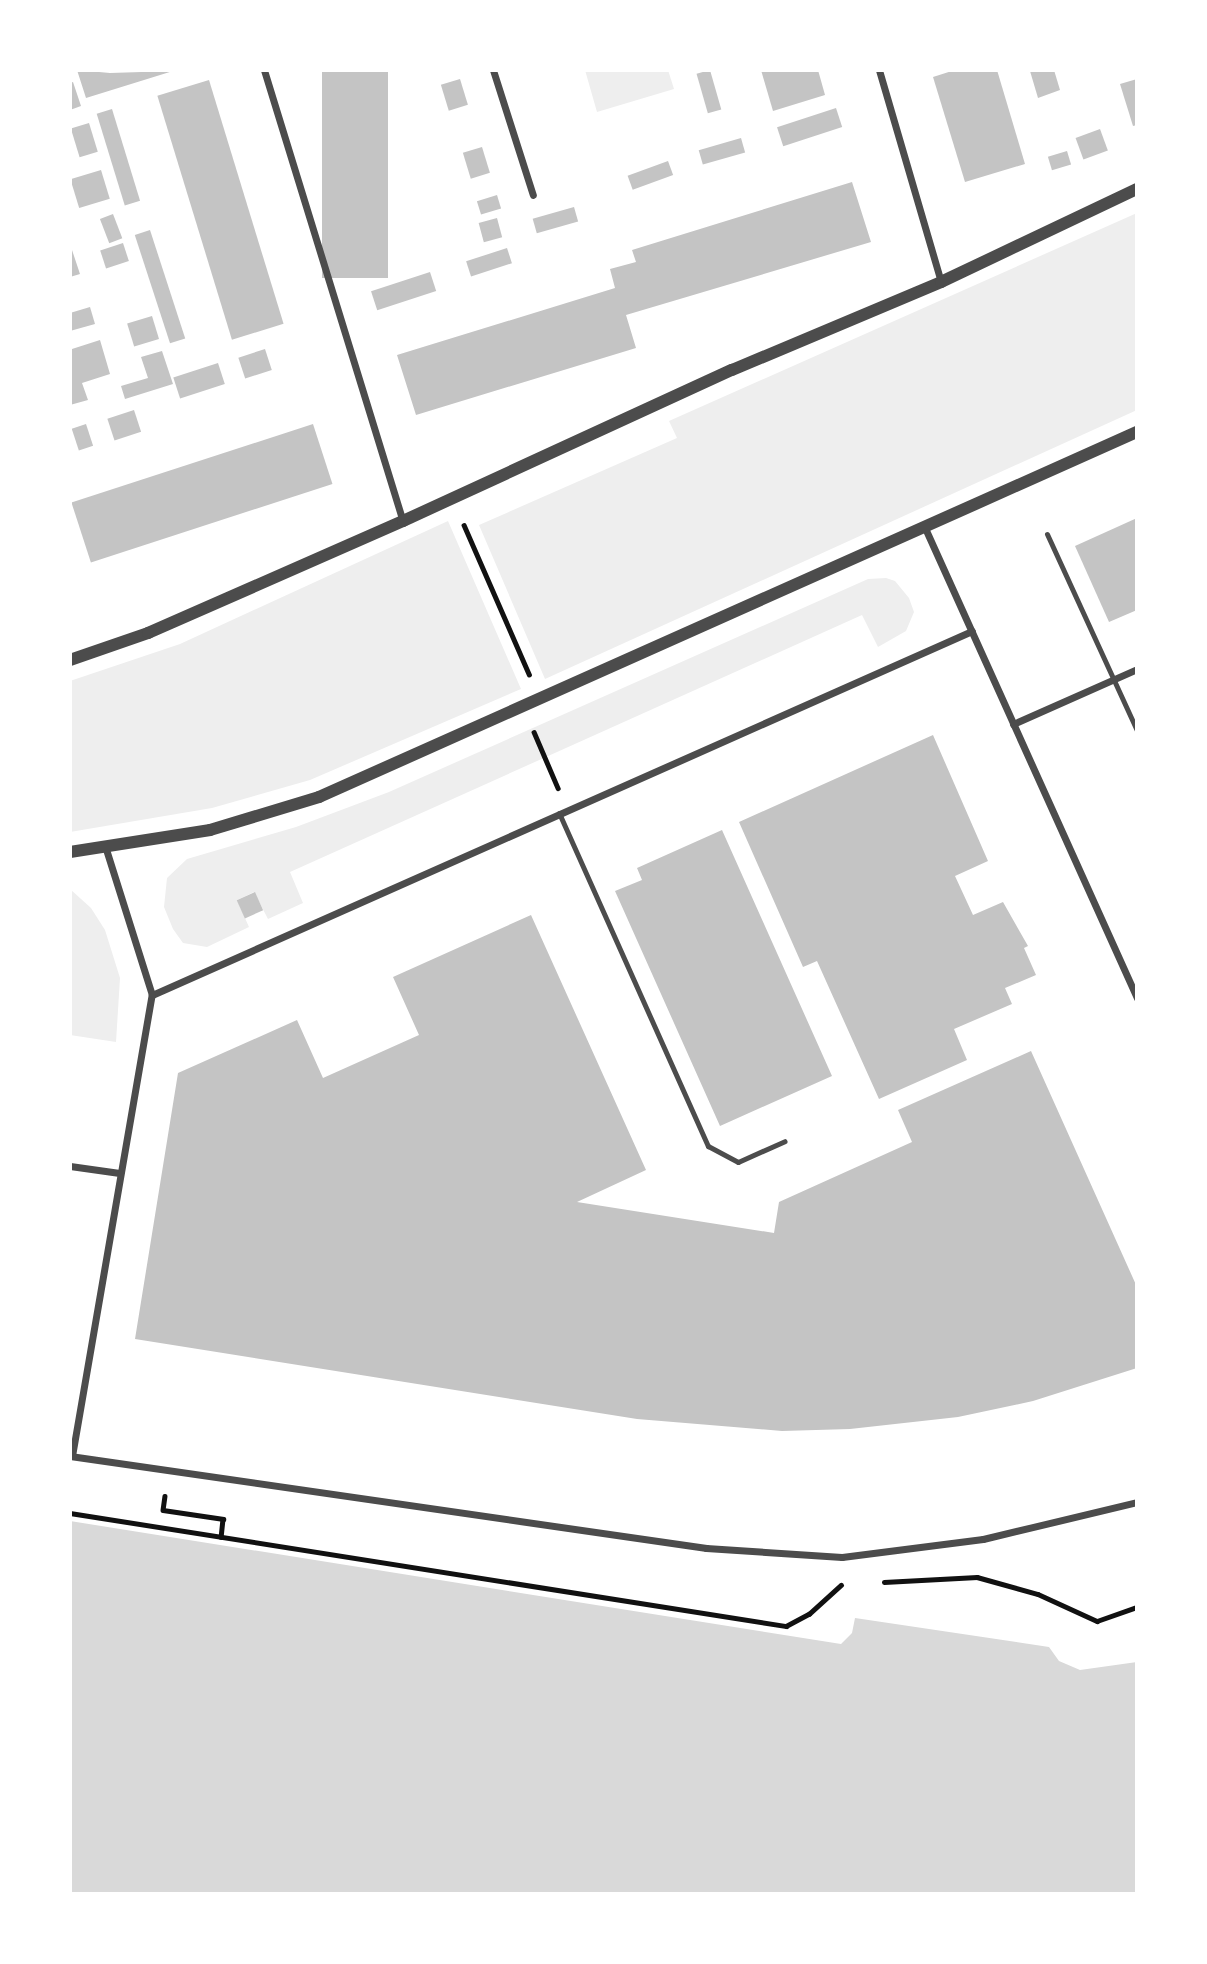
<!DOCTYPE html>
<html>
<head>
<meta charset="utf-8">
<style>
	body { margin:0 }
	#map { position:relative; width:1207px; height:1964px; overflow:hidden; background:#fff; font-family:Manrope,sans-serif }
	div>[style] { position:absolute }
	.green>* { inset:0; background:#eee }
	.water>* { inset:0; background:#d9d9d9 }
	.building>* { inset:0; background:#c4c4c4; transform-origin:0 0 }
	.path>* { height:4.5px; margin:-2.25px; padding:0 2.25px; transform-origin:2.25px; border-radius:2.25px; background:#111 }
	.service>* { height:5px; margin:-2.5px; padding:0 2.5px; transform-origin:2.5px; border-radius:2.5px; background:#4c4c4c }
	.minor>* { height:7px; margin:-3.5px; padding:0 3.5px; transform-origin:3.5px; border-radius:3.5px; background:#4c4c4c }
	.tertiary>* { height:12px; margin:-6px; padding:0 6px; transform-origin:6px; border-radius:6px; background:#4c4c4c }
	span { translate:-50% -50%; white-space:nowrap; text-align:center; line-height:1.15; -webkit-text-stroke:5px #fff; paint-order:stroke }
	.frame { position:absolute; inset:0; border:72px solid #fff; pointer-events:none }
</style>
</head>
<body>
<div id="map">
	<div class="green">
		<div style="clip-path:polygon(585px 70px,668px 70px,674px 89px,597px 112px)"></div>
		<div style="clip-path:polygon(1137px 213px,1137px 410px,545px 679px,479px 525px,677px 438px,669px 421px)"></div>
		<div style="clip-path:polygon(448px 521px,521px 689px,310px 780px,212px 808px,70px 832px,70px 681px,180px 644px)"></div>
		<div style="clip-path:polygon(886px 578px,895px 581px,909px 598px,914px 612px,906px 631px,878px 647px,862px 615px,290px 872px,303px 903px,268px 919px,254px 892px,237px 900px,249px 927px,207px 947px,183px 943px,173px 929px,164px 907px,167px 878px,187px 859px,296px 827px,389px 792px,868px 579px)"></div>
		<div style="clip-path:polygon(70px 889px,91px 908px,105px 930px,120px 978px,116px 1042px,70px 1035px)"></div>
	</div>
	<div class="water">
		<div style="clip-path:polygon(70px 1521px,841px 1644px,852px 1633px,855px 1618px,1049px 1647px,1059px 1661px,1080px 1670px,1137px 1662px,1137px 1894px,70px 1894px)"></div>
	</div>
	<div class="building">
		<div style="clip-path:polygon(77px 70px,110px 73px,173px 71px,86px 98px)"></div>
		<div style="left:322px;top:70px;width:66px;height:208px"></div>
		<div style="left:710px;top:70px;width:41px;height:14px;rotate:74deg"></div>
		<div style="clip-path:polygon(761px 70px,818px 70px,825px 95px,773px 111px)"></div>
		<div style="clip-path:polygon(955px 70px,997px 70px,1025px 164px,965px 182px,933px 77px)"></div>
		<div style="clip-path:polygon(1054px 70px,1060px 90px,1038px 98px,1030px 71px)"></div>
		<div style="left:460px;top:79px;width:27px;height:20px;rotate:73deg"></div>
		<div style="clip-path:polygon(1137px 79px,1137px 125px,1133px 126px,1120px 84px)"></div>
		<div style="left:209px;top:80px;width:255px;height:54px;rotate:73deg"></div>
		<div style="clip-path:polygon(73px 82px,81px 106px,70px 110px,70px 83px)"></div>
		<div style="left:836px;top:108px;width:20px;height:62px;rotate:72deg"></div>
		<div style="left:112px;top:109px;width:96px;height:16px;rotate:73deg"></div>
		<div style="left:89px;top:123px;width:30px;height:19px;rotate:73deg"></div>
		<div style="left:1100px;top:129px;width:23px;height:26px;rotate:70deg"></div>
		<div style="left:741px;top:138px;width:15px;height:44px;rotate:74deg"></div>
		<div style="left:482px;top:147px;width:27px;height:20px;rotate:73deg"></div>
		<div style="left:1067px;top:151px;width:14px;height:20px;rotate:73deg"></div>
		<div style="left:668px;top:161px;width:15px;height:43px;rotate:70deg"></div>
		<div style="left:101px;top:170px;width:30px;height:32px;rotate:73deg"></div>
		<div style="clip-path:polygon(852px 182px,871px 242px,626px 315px,636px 348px,416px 415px,397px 355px,615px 288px,610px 269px,636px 262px,632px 250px)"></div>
		<div style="left:497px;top:195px;width:14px;height:21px;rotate:73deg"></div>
		<div style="left:574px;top:207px;width:15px;height:43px;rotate:74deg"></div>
		<div style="left:113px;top:214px;width:26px;height:14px;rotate:69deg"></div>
		<div style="left:497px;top:218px;width:20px;height:19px;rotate:75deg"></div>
		<div style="left:150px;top:230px;width:114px;height:16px;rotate:72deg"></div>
		<div style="left:123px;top:243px;width:19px;height:24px;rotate:72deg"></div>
		<div style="clip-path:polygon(70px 244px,80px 274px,70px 277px)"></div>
		<div style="left:507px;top:248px;width:16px;height:43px;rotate:72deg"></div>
		<div style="left:430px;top:272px;width:20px;height:62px;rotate:72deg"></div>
		<div style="clip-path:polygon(90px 307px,95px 324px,70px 331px,70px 313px)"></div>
		<div style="left:152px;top:316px;width:24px;height:26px;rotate:73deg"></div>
		<div style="clip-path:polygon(100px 340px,110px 374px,82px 383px,88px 400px,70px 405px,70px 344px,72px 349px)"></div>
		<div style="left:265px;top:349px;width:22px;height:28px;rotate:72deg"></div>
		<div style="clip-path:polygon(162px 351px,173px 384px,125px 399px,121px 386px,148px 378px,141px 357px)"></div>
		<div style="left:218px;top:363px;width:22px;height:47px;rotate:72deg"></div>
		<div style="left:134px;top:410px;width:23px;height:28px;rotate:72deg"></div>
		<div style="left:86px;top:424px;width:23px;height:15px;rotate:72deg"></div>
		<div style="left:313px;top:424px;width:63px;height:254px;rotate:72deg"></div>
		<div style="clip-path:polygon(1137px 518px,1137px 610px,1109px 622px,1075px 546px)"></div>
		<div style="clip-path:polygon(933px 735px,988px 861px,955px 876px,973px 915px,1003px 902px,1028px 946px,1024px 948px,1036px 975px,1005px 988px,1012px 1004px,954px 1029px,967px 1060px,879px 1099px,817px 961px,803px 967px,739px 822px)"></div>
		<div style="clip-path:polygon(722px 830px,832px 1076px,720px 1126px,615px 891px,642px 880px,637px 868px)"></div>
		<div style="left:255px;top:892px;width:20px;height:20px;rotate:66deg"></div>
		<div style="clip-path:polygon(531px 915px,646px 1170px,577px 1202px,774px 1233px,779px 1202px,912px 1142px,898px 1110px,1031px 1051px,1137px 1287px,1137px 1368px,1033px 1401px,958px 1417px,850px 1429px,782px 1431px,637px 1419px,135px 1339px,178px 1073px,297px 1020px,323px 1078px,419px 1035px,393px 977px)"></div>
	</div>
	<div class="path">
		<div style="left:464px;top:525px;width:163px;rotate:66.4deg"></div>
		<div style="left:534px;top:732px;width:61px;rotate:66.8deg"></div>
		<div style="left:165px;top:1496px;width:14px;rotate:98deg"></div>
		<div style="left:163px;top:1510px;width:61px;rotate:8.5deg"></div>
		<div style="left:223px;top:1519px;width:18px;rotate:96deg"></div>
		<div style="left:70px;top:1513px;width:725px;rotate:8.97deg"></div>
		<div style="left:786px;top:1626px;width:26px;rotate:-28deg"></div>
		<div style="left:809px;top:1614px;width:43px;rotate:-42.2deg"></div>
		<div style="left:884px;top:1582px;width:93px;rotate:-3.1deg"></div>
		<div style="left:977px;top:1577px;width:63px;rotate:15.6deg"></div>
		<div style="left:1038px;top:1594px;width:65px;rotate:24.6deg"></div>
		<div style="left:1097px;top:1621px;width:42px;rotate:-19.3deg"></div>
	</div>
	<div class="service">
		<div style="left:1047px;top:534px;width:217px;rotate:65.4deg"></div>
		<div style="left:559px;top:813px;width:365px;rotate:65.9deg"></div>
		<div style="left:708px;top:1146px;width:34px;rotate:28deg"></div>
		<div style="left:738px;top:1162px;width:51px;rotate:-24.1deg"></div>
	</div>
	<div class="minor">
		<div style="left:264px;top:70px;width:472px;rotate:72.9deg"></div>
		<div style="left:493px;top:70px;width:131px;rotate:72.3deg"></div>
		<div style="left:879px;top:70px;width:221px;rotate:73.7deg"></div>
		<div style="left:925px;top:528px;width:516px;rotate:65.72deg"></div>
		<div style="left:1013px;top:724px;width:136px;rotate:-23.9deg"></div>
		<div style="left:152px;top:995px;width:897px;rotate:-23.94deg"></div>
		<div style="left:70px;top:1166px;width:50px;rotate:8deg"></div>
		<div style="left:70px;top:1456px;width:643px;rotate:8.23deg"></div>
		<div style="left:706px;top:1548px;width:136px;rotate:3.8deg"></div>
		<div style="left:842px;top:1557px;width:142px;rotate:-7.3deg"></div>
		<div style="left:983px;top:1539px;width:158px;rotate:-13.5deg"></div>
		<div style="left:72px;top:1456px;width:468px;rotate:-80.2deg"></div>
		<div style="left:152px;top:995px;width:153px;rotate:-107.5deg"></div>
	</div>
	<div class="tertiary">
		<div style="left:70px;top:660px;width:83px;rotate:-19.1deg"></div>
		<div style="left:148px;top:633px;width:279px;rotate:-23.7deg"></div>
		<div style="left:403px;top:521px;width:362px;rotate:-24.7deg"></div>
		<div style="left:732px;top:370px;width:227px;rotate:-22.8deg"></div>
		<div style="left:941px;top:282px;width:217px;rotate:-25.4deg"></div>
		<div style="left:70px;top:852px;width:142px;rotate:-8.9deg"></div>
		<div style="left:210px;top:830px;width:114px;rotate:-16.8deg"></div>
		<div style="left:319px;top:797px;width:896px;rotate:-24.05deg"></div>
	</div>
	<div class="frame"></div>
</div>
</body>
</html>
